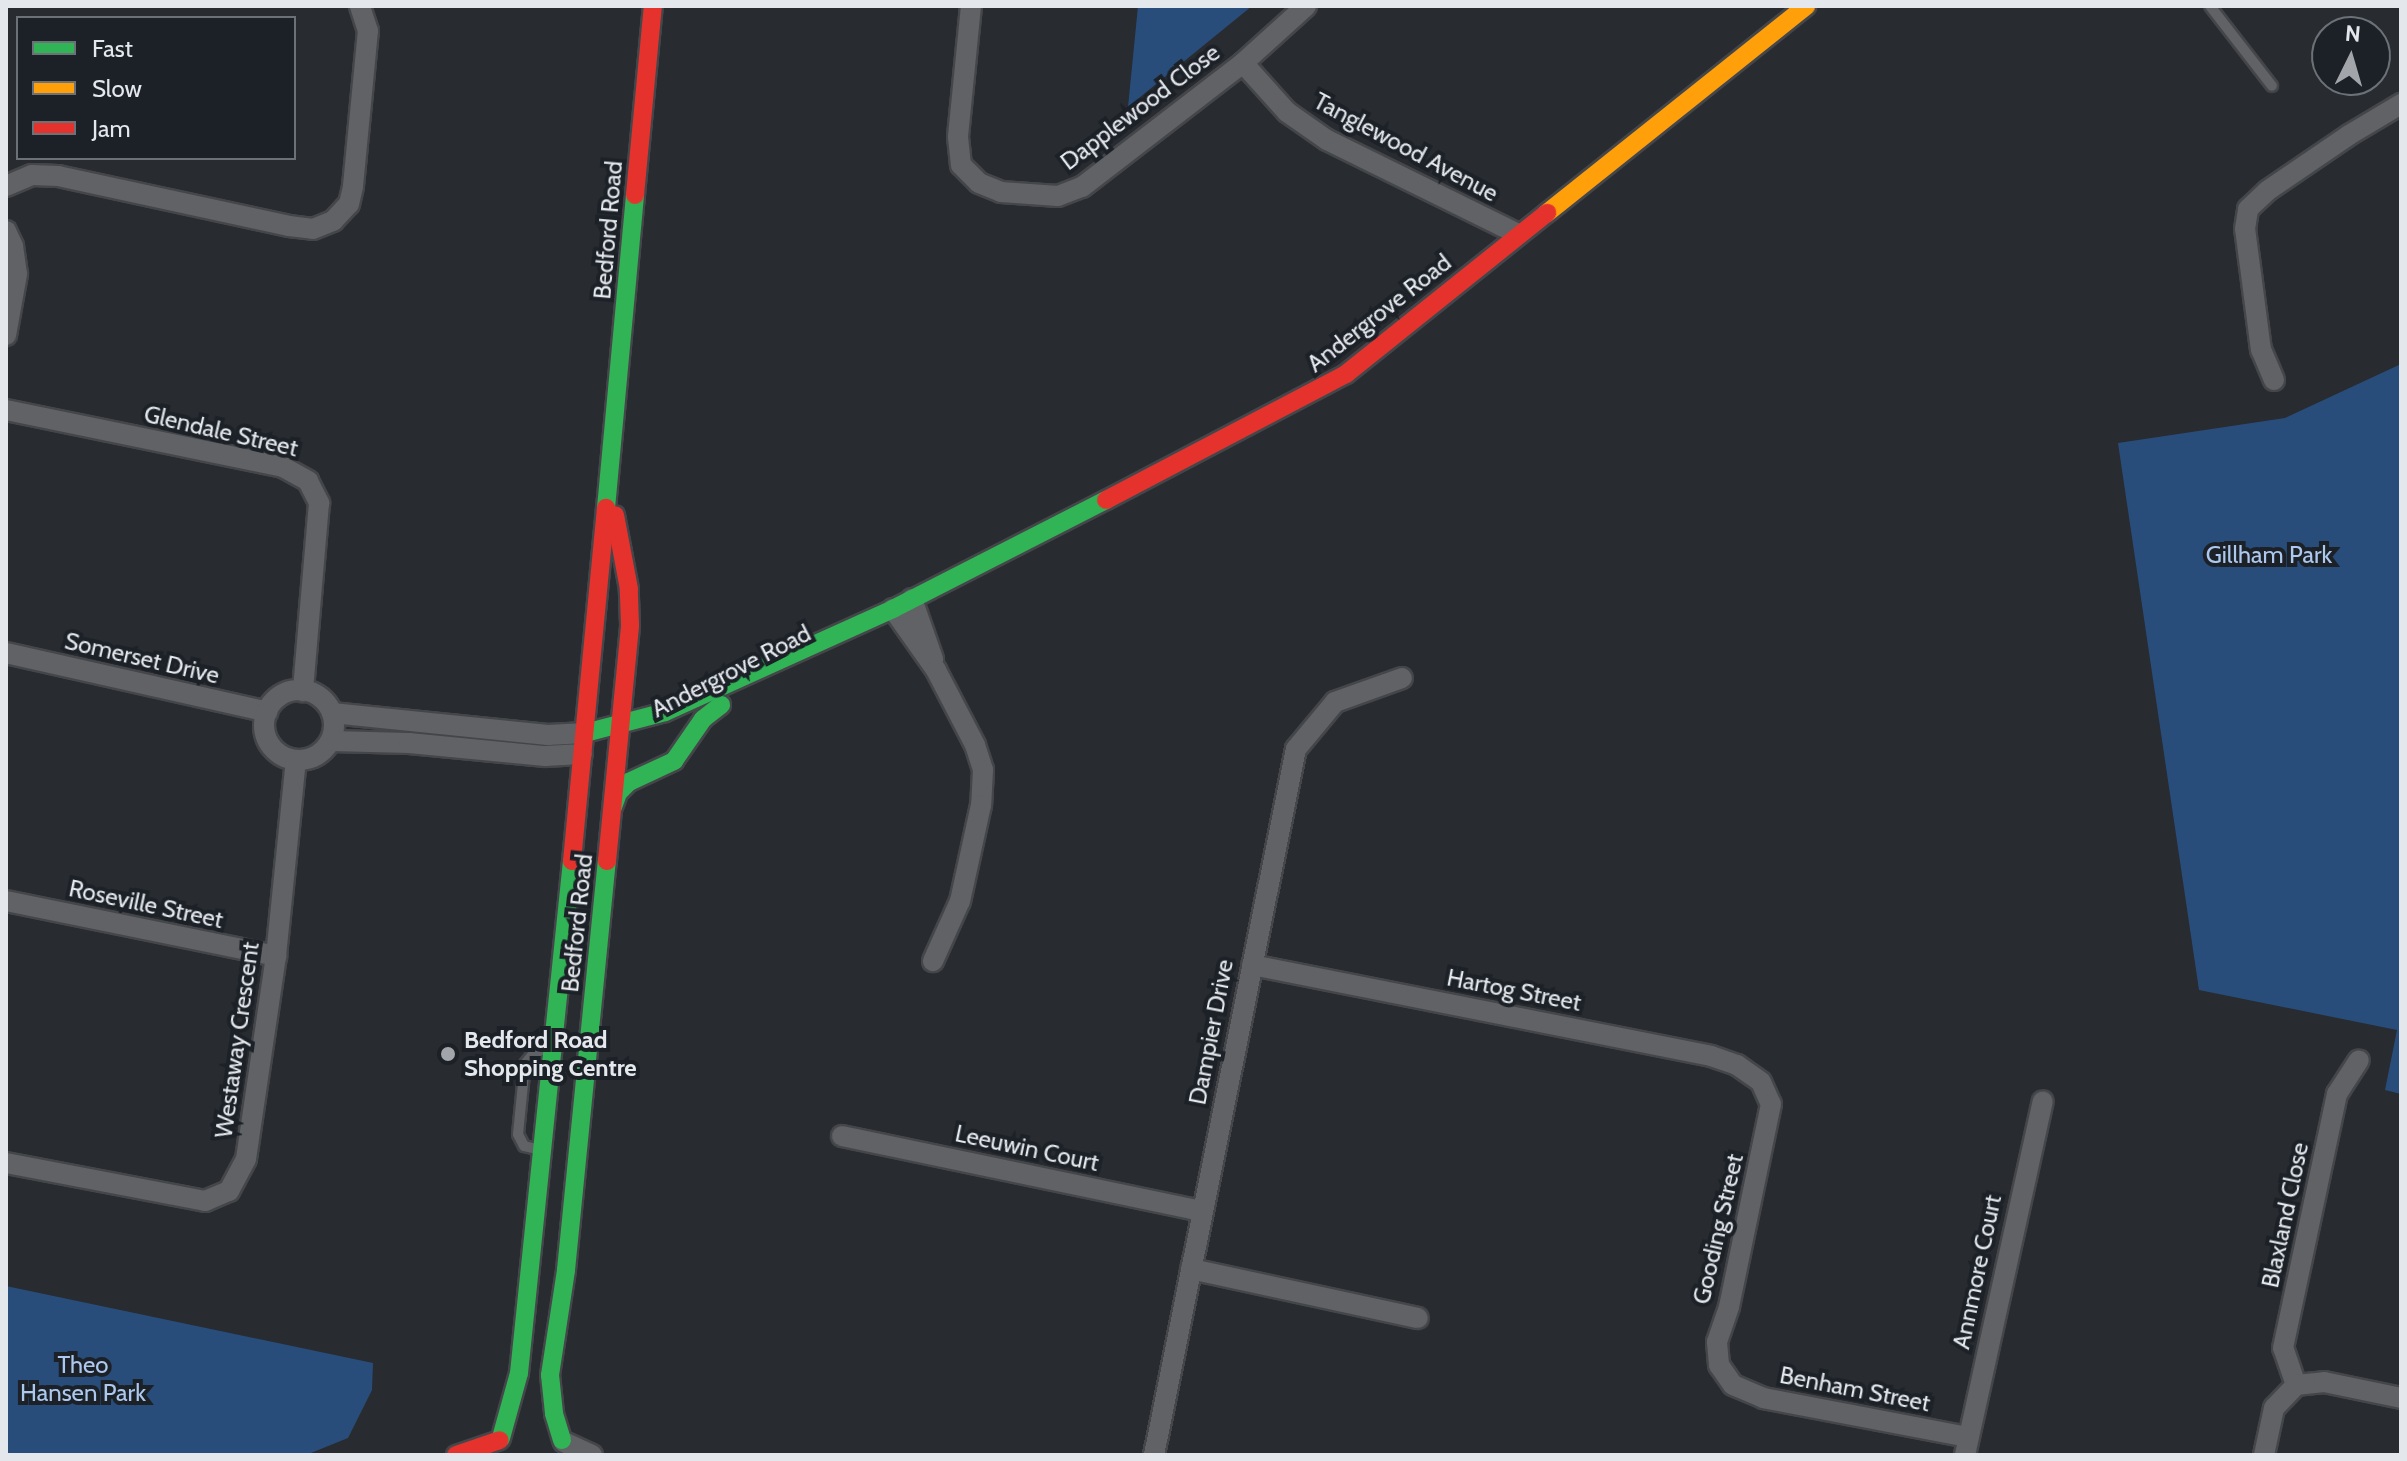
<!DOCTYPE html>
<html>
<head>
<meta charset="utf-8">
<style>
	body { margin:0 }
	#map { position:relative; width:2407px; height:1461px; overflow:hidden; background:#282b2f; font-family:Cabin,sans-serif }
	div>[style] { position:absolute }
	.green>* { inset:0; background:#284d7b }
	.roads { filter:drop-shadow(2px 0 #44464a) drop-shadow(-2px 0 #44464a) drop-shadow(0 2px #44464a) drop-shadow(0 -2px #44464a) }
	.lane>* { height:10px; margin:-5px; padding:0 5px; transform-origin:5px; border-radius:5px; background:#606265 }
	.street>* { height:20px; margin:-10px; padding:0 10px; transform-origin:10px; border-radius:10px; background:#606265 }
	.street>.ring { margin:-10px; padding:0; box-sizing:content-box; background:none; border:20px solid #606265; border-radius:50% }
	.fast>* { height:18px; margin:-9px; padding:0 9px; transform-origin:9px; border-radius:9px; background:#30b455 }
	.slow>* { height:18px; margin:-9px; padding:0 9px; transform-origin:9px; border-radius:9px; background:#ff9f0a }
	.jam>* { height:18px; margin:-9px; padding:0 9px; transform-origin:9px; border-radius:9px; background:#e5322d }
	.dots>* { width:22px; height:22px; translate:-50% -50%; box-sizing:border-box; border:4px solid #1c2128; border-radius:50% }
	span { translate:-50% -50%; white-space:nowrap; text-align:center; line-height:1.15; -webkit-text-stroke:8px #1c2128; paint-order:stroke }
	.street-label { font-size:24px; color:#e4e8ed }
	.park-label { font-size:24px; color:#acc8ee }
	.poi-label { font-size:24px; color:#e4e8ed; font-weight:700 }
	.left { translate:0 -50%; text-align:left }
	.frame { position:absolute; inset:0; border:8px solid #e4e8ed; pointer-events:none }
	.legend { position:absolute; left:16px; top:16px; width:280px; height:144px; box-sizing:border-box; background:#1c2128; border:2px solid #6c7177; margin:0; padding:10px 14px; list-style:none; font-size:24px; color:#e4e8ed }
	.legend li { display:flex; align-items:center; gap:16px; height:40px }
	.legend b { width:40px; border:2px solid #6c7177 }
	.north { position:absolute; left:2311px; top:16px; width:80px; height:80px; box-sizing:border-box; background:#1c2128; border:2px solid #6c7177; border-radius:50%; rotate:5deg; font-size:22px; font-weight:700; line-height:32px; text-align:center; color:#e4e8ed }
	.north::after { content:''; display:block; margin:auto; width:28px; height:36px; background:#a2a6aa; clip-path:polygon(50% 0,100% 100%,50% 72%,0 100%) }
</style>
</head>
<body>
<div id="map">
	<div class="green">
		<div style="clip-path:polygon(1138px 6px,1252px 6px,1128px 107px)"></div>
		<div style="clip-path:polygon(2401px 364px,2401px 1094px,2385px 1090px,2397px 1030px,2199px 990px,2118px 443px,2285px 418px)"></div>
		<div style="clip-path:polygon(6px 1286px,373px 1363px,372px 1390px,348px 1438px,306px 1455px,6px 1455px)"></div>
	</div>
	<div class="roads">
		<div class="lane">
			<div style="left:2210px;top:6px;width:101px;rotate:52.2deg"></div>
			<div style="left:541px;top:1150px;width:17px;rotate:-167deg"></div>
			<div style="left:524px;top:1146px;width:13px;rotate:-117deg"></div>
			<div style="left:518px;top:1134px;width:70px;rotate:-84.3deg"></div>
			<div style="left:525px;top:1064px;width:13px;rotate:-51deg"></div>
			<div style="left:533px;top:1054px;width:19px;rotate:-25deg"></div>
		</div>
		<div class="street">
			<div style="left:971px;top:6px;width:132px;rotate:95.7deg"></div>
			<div style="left:958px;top:137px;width:28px;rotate:84deg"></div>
			<div style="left:961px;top:165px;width:25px;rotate:45deg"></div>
			<div style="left:979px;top:183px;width:24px;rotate:22deg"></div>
			<div style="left:1001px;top:192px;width:57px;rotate:4deg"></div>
			<div style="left:1058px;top:196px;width:26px;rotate:-21deg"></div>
			<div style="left:1082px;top:187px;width:203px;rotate:-37.6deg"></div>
			<div style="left:1243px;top:63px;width:85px;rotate:-42.1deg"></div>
			<div style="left:1243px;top:63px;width:66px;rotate:48.1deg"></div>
			<div style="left:1287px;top:112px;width:49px;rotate:35deg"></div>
			<div style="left:1327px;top:140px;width:213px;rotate:26.2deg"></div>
			<div style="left:6px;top:186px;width:28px;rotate:-23deg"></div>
			<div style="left:32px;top:175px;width:26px;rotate:2deg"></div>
			<div style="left:58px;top:176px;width:236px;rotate:12.2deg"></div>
			<div style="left:289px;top:226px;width:24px;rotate:7deg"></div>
			<div style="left:313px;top:229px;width:22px;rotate:-22deg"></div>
			<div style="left:333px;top:221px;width:23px;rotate:-47deg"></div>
			<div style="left:349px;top:204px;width:18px;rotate:-77deg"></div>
			<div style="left:353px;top:186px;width:156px;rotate:-84.5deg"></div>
			<div style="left:368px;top:31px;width:26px;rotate:-108deg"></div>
			<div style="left:6px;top:231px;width:17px;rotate:65deg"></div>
			<div style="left:13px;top:246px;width:28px;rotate:82deg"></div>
			<div style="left:17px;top:274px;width:62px;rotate:100.2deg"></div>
			<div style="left:2274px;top:380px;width:33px;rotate:-113deg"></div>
			<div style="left:2261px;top:350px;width:122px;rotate:-97.5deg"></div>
			<div style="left:2245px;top:229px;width:20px;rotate:-81deg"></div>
			<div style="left:2248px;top:209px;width:26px;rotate:-43deg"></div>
			<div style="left:2267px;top:191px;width:99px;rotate:-34.3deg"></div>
			<div style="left:2349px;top:135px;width:61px;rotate:-30.8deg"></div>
			<div style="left:6px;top:410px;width:283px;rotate:11.6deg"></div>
			<div style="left:283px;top:467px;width:29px;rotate:29deg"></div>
			<div style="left:308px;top:481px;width:25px;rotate:63deg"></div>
			<div style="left:319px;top:503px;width:189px;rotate:94.9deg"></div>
			<div style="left:912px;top:599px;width:64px;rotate:70.7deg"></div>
			<div style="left:893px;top:609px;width:75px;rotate:54.8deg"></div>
			<div style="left:936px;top:670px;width:85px;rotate:62.5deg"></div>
			<div style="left:975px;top:745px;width:26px;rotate:72deg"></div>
			<div style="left:983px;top:770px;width:35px;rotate:93deg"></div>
			<div style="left:981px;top:805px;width:98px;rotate:102.3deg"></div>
			<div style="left:960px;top:901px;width:66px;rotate:114.2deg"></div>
			<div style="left:6px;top:653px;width:268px;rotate:12.7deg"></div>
			<div class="ring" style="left:264px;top:690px;width:50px;height:50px"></div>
			<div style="left:332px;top:713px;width:217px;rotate:5.8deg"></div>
			<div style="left:548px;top:735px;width:37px;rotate:-3deg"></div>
			<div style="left:331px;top:741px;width:78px;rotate:1.5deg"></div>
			<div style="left:409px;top:743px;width:137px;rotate:5.5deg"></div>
			<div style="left:545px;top:756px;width:37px;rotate:-3deg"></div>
			<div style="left:6px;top:901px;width:276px;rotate:11.5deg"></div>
			<div style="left:1252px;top:965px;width:468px;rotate:11.2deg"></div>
			<div style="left:1711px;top:1056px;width:28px;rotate:19deg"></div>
			<div style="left:1737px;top:1065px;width:29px;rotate:35deg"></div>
			<div style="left:1761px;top:1082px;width:24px;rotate:66deg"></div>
			<div style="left:1771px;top:1104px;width:207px;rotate:101.7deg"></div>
			<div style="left:1729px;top:1307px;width:37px;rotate:109deg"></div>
			<div style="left:1717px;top:1342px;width:23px;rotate:85deg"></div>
			<div style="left:1719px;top:1365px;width:24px;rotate:55deg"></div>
			<div style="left:1733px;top:1385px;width:33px;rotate:23deg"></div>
			<div style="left:1763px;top:1398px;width:209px;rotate:10.8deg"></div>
			<div style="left:842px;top:1136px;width:368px;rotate:11.8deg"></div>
			<div style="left:6px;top:1163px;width:203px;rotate:10.8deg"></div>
			<div style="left:205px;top:1201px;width:26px;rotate:-23deg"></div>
			<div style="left:229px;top:1191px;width:36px;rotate:-62deg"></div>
			<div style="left:246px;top:1159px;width:205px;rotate:-81.6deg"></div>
			<div style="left:276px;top:956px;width:197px;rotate:-84.2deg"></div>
			<div style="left:1191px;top:1269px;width:232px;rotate:12.2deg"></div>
			<div style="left:2296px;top:1385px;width:39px;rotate:-109deg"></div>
			<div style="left:2283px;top:1348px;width:260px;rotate:-78deg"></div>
			<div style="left:2337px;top:1094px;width:40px;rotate:-57.1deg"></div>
			<div style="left:564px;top:1442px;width:31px;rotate:25deg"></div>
			<div style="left:1154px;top:1455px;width:720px;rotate:-78.63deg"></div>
			<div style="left:1296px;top:749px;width:61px;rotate:-50.3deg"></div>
			<div style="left:1335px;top:702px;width:71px;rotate:-19.7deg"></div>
			<div style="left:1965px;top:1455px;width:362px;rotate:-77.6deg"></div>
			<div style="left:2264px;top:1455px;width:48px;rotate:-78deg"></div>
			<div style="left:2274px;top:1408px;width:32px;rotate:-46deg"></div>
			<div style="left:2296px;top:1385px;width:28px;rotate:-6deg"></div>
			<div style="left:2324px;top:1382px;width:79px;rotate:11.7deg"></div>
		</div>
		<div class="fast">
			<div style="left:606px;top:508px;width:314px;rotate:-84.7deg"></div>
			<div style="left:585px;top:733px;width:83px;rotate:-14.7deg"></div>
			<div style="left:665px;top:712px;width:250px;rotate:-24.3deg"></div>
			<div style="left:893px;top:609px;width:239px;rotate:-27.1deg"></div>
			<div style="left:613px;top:807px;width:15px;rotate:-70deg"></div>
			<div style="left:618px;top:793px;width:16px;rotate:-45deg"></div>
			<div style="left:629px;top:782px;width:50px;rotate:-25deg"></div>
			<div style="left:674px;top:761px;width:51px;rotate:-55.4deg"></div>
			<div style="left:703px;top:719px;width:23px;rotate:-38deg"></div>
			<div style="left:501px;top:1438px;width:67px;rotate:-74.5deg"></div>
			<div style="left:519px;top:1373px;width:515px;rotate:-84.09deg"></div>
			<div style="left:562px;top:1440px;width:28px;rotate:-107deg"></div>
			<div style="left:554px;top:1413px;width:38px;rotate:-96deg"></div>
			<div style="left:550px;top:1375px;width:106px;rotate:-81.3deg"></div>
			<div style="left:566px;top:1270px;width:411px;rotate:-84.3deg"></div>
		</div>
		<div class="slow">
			<div style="left:1547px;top:213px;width:332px;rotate:-38.6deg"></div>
		</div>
		<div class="jam">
			<div style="left:635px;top:195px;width:190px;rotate:-84.6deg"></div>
			<div style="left:1106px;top:500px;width:271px;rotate:-27.7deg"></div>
			<div style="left:1346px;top:374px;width:258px;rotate:-38.7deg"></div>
			<div style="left:572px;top:861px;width:355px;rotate:-84.5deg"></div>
			<div style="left:607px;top:861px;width:237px;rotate:-84.4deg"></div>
			<div style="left:630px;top:625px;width:36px;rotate:-92deg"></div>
			<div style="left:629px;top:589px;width:75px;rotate:-100.7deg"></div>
			<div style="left:456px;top:1455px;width:46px;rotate:-18.8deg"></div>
		</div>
	</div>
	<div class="dots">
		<div style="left:448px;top:1054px;background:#a2a6aa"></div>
	</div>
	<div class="street-label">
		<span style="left:1140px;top:107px;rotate:-37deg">Dapplewood Close</span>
		<span style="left:1406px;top:147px;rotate:28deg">Tanglewood Avenue</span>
		<span style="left:608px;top:230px;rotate:-85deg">Bedford Road</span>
		<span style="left:1379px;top:313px;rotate:-38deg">Andergrove Road</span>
		<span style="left:221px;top:431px;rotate:13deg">Glendale Street</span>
		<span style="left:142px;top:658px;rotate:13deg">Somerset Drive</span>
		<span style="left:731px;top:671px;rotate:-27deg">Andergrove Road</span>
		<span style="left:146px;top:904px;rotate:12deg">Roseville Street</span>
		<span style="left:577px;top:923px;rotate:-84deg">Bedford Road</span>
		<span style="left:1514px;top:990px;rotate:11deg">Hartog Street</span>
		<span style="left:1211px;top:1032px;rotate:-79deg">Dampier Drive</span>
		<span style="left:237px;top:1040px;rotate:-82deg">Westaway Crescent</span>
		<span style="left:1027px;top:1148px;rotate:12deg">Leeuwin Court</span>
		<span style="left:2285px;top:1215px;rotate:-78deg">Blaxland Close</span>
		<span style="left:1718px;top:1229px;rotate:-77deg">Gooding Street</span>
		<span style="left:1977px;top:1272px;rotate:-78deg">Annmore Court</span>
		<span style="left:1855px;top:1389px;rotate:11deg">Benham Street</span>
	</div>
	<div class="park-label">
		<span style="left:2269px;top:555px">Gillham Park</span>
		<span style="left:83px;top:1379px">Theo<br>Hansen Park</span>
	</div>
	<div class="poi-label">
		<span class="left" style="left:464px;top:1054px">Bedford Road<br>Shopping Centre</span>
	</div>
	<div class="frame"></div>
	<ul class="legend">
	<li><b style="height:10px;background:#30b455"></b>Fast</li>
	<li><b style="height:10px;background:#ff9f0a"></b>Slow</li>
	<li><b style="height:10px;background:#e5322d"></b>Jam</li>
	</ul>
	<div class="north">N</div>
</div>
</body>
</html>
